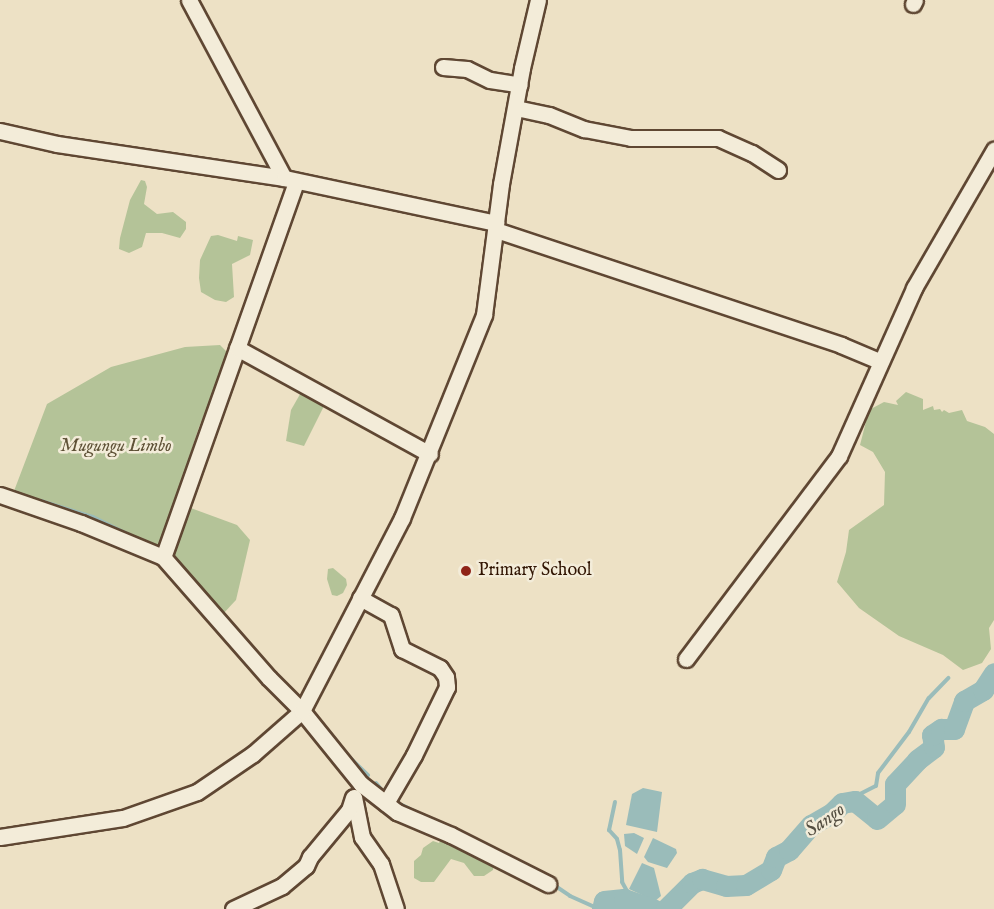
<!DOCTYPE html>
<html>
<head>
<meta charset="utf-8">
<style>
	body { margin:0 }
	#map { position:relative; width:994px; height:909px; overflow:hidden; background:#ede1c5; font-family:"IM FELL English",serif }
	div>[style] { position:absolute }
	.green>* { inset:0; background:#b4c398 }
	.water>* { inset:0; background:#9abcba }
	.stream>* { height:4px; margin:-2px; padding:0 2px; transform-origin:2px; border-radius:2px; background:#9abcba }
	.river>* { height:21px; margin:-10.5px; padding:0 10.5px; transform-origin:10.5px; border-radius:10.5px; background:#9abcba }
	.roads { filter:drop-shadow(2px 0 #5f4733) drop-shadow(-2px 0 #5f4733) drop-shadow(0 2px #5f4733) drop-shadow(0 -2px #5f4733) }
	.minor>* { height:15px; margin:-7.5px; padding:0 7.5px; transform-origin:7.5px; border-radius:7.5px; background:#f3ecd9 }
	.dots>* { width:16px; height:16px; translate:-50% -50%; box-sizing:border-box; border:3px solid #f3ecd9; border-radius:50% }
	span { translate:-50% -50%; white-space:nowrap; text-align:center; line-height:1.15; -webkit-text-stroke:5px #f3ecd9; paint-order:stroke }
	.park-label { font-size:18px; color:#5e5136; font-style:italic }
	.poi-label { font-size:18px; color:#301402 }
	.left { translate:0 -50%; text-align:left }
	.water-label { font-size:20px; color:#554f42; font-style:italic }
</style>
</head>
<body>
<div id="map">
	<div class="green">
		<div style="clip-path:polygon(141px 180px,145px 181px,147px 187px,144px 204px,157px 214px,173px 212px,186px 222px,186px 229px,180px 238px,162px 233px,146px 233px,142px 247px,129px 253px,119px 249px,120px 238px,130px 200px)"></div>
		<div style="clip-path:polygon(218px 235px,237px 241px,238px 236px,253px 240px,250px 255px,232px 264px,234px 297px,226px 302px,215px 300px,201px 292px,199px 278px,200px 260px,211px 236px)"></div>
		<div style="clip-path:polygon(220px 345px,227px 352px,221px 375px,199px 427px,160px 546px,153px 547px,93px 516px,14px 491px,47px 404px,111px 367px,185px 347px)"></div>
		<div style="clip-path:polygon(303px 389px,326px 402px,304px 446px,286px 441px,291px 410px)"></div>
		<div style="clip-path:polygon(906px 392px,923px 399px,923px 410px,933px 406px,934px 410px,940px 409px,942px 412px,944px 410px,949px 413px,962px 410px,967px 421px,985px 427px,994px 434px,994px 620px,989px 628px,991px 649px,982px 663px,963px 670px,943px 655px,899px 636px,859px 608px,837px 582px,846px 552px,849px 530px,884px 505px,885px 472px,873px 452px,860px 445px,869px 410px,884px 402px,898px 405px,896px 401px)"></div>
		<div style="clip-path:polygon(188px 507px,237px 525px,250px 540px,236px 600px,222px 615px,172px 556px,170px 550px)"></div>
		<div style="clip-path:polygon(333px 568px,346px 579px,347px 585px,343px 593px,337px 596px,332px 595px,327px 579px,328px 569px)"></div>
		<div style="clip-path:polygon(443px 835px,494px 861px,493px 870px,484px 876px,474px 876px,464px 863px,451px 859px,434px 882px,421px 882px,414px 878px,414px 861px,421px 855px,423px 848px,433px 841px,439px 843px)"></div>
	</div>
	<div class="water">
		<div style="clip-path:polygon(643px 788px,662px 792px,657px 832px,626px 825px,632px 794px)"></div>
		<div style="clip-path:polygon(634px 833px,644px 838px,637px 854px,625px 846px,624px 834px)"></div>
		<div style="clip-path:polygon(653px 838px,676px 849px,677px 853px,667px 868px,648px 862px,644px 857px)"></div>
		<div style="clip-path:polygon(642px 863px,654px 868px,661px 896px,655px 901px,629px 889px)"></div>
	</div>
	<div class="stream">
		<div style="left:41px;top:501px;width:54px;rotate:17.1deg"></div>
		<div style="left:93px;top:517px;width:40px;rotate:26.6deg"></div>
		<div style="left:345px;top:753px;width:32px;rotate:44deg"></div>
		<div style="left:376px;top:783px;width:14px;rotate:51deg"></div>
		<div style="left:615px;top:802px;width:29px;rotate:102deg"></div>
		<div style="left:609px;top:830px;width:12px;rotate:48deg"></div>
		<div style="left:617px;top:839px;width:11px;rotate:75deg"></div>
		<div style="left:620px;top:850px;width:32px;rotate:86deg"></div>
		<div style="left:622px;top:882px;width:10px;rotate:61deg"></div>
		<div style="left:627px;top:891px;width:23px;rotate:41deg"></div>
		<div style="left:851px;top:802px;width:8px;rotate:-50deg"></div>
		<div style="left:856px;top:796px;width:22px;rotate:-27deg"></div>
		<div style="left:876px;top:786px;width:13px;rotate:-81deg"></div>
		<div style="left:878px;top:773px;width:51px;rotate:-52.9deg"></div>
		<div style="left:909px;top:732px;width:39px;rotate:-60deg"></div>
		<div style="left:929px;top:698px;width:28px;rotate:-46deg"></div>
		<div style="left:402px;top:805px;width:20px;rotate:27deg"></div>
		<div style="left:551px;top:883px;width:23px;rotate:34deg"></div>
		<div style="left:570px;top:896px;width:32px;rotate:24deg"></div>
	</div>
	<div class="river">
		<div style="left:602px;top:909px;width:8px;rotate:-76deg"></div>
		<div style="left:604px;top:901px;width:20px;rotate:-6deg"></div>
		<div style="left:624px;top:899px;width:31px;rotate:19deg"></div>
		<div style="left:666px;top:909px;width:37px;rotate:-45deg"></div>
		<div style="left:692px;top:883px;width:11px;rotate:-22deg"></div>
		<div style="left:702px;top:879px;width:25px;rotate:16deg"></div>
		<div style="left:726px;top:886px;width:20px;rotate:-3deg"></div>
		<div style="left:746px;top:885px;width:29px;rotate:-31deg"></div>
		<div style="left:771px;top:870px;width:14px;rotate:-69deg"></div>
		<div style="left:776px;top:857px;width:15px;rotate:-28deg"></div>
		<div style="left:789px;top:850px;width:33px;rotate:-49deg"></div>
		<div style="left:811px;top:825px;width:24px;rotate:-30deg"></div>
		<div style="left:832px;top:813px;width:14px;rotate:-45deg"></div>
		<div style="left:842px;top:803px;width:13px;rotate:-9deg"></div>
		<div style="left:855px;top:801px;width:28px;rotate:39deg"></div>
		<div style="left:877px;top:819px;width:23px;rotate:-40deg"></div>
		<div style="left:895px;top:804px;width:20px;rotate:-90deg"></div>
		<div style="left:895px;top:784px;width:33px;rotate:-47deg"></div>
		<div style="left:917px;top:760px;width:21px;rotate:-37deg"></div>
		<div style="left:934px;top:747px;width:12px;rotate:-99deg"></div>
		<div style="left:932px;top:735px;width:11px;rotate:-34deg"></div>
		<div style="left:941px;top:729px;width:13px"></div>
		<div style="left:954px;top:729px;width:30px;rotate:-70deg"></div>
		<div style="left:964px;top:701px;width:22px;rotate:-30deg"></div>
		<div style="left:983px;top:690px;width:20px;rotate:-57deg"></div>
	</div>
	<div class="roads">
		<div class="minor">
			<div style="left:189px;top:0;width:202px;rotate:61.9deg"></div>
			<div style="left:913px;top:4px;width:4px;rotate:-63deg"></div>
			<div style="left:443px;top:67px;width:24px;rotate:5deg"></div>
			<div style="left:467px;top:69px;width:25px;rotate:26deg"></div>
			<div style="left:490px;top:80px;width:30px;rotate:9deg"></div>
			<div style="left:516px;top:108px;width:34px;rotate:12deg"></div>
			<div style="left:549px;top:115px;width:38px;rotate:22deg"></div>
			<div style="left:584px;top:129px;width:48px;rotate:10.8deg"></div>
			<div style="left:631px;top:138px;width:87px"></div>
			<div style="left:718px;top:138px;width:37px;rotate:24deg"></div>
			<div style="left:752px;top:153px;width:31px;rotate:33deg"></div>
			<div style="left:0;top:131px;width:58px;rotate:12.8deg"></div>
			<div style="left:57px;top:144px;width:230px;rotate:8.5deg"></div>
			<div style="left:284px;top:178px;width:217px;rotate:12deg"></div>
			<div style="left:296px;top:182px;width:398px;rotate:109.5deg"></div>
			<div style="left:163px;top:557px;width:161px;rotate:48.8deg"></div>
			<div style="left:269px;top:678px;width:47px;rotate:45deg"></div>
			<div style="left:302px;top:711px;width:94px;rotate:51.1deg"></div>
			<div style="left:361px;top:784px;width:46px;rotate:37.9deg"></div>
			<div style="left:397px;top:812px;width:59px;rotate:23.1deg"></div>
			<div style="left:451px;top:835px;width:109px;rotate:26.8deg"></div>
			<div style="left:496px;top:230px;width:364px;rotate:18.4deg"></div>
			<div style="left:841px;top:345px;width:41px;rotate:22.8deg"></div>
			<div style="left:237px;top:348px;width:220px;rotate:28.8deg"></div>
			<div style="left:0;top:495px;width:86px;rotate:19.1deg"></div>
			<div style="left:81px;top:523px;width:89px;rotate:22.5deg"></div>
			<div style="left:360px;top:598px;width:35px;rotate:29deg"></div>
			<div style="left:391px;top:615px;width:36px;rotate:72deg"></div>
			<div style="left:402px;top:649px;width:42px;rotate:26.6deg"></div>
			<div style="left:440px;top:668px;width:11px;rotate:56deg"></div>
			<div style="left:446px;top:677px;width:10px;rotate:84deg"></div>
			<div style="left:447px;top:687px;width:76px;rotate:115.9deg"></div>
			<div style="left:414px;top:755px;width:56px;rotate:120.3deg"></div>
			<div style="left:686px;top:659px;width:254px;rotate:-53deg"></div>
			<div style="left:839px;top:456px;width:184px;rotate:-65.9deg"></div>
			<div style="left:914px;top:288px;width:160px;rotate:-59.9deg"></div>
			<div style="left:354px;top:797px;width:41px;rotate:78.7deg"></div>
			<div style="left:362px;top:837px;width:33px;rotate:55deg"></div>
			<div style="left:381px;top:864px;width:47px;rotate:71.6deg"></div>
			<div style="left:0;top:837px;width:124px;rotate:-8.8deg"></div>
			<div style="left:123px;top:818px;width:78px;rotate:-19.4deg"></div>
			<div style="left:197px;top:792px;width:68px;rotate:-34.2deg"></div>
			<div style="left:253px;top:754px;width:65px;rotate:-41.3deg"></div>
			<div style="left:302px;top:711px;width:217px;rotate:-62.6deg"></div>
			<div style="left:402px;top:518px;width:219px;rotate:-68deg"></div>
			<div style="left:484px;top:315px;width:132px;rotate:-82.6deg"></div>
			<div style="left:501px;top:184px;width:118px;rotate:-79.7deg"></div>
			<div style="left:522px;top:68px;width:70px;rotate:-76.8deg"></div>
			<div style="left:233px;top:909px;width:54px;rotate:-25.1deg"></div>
			<div style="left:282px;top:886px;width:31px;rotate:-40deg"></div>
			<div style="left:306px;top:866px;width:10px;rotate:-66deg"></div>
			<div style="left:310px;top:857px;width:61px;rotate:-50.3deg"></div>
			<div style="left:349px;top:810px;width:13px;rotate:-72deg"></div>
		</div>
	</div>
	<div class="dots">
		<div style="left:466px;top:571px;background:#8f2418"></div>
	</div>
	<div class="park-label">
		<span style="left:116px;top:447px">Mugungu Limbo</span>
	</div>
	<div class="poi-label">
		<span class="left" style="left:478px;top:571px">Primary School</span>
	</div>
	<div class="water-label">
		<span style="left:825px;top:820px;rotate:-35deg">Sango</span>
	</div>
</div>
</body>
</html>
